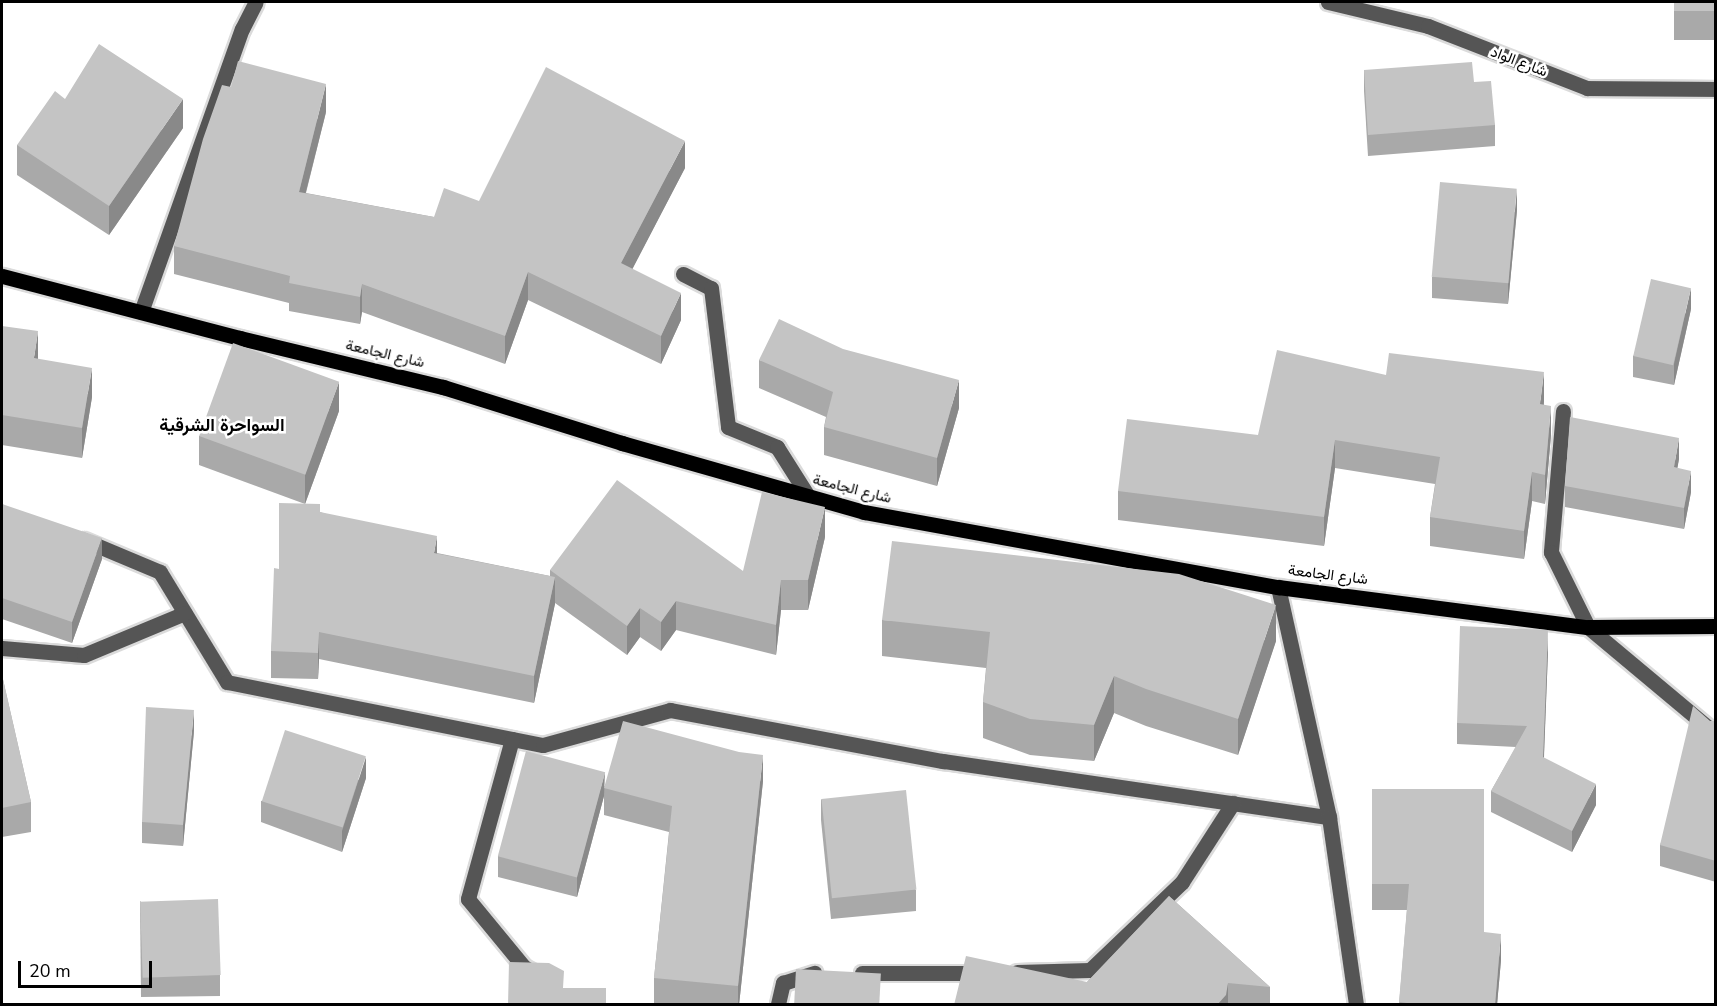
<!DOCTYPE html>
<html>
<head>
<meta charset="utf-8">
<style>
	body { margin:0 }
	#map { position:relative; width:1717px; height:1006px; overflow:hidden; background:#fff; font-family:"Nunito Sans",Vazirmatn,sans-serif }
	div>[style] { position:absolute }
	.roads { filter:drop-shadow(2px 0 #dbdbdb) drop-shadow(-2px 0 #dbdbdb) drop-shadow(0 2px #dbdbdb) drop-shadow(0 -2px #dbdbdb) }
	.minor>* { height:15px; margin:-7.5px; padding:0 7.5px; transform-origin:7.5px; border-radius:7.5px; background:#555 }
	.major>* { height:15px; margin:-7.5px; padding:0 7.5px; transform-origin:7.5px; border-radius:7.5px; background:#000 }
	.wall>* { inset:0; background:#a9a9a9; transform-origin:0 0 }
	.shaded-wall>* { inset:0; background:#898989 }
	.building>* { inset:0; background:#c4c4c4; transform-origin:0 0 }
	span { translate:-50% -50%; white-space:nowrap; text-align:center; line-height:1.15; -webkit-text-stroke:5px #fff; paint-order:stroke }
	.street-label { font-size:15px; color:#000 }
	.quarter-label { font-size:18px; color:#000; font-weight:700 }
	.frame { position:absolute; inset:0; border:3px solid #000; pointer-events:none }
	.scale { position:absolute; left:18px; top:961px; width:134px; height:27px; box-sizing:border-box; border:3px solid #000; border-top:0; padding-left:8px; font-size:18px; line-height:21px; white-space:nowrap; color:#000; -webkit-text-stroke:4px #fff; paint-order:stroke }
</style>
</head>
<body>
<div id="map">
	<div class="roads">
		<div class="minor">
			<div style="left:1328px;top:2px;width:103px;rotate:13.5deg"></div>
			<div style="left:1428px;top:26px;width:171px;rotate:21.3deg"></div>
			<div style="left:1587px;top:88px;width:129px;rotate:0.4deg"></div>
			<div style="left:683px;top:274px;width:31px;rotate:27deg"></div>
			<div style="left:711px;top:288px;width:140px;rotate:83deg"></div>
			<div style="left:728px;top:427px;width:53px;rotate:22.2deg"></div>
			<div style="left:777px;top:447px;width:58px;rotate:57.7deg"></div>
			<div style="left:141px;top:312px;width:300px;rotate:-70.4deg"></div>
			<div style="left:242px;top:29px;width:30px;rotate:-63deg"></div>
			<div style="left:1563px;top:411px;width:142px;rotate:94.9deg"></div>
			<div style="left:1551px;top:552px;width:84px;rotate:63.7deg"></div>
			<div style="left:1588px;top:627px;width:167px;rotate:39.9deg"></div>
			<div style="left:84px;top:540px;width:82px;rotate:22.8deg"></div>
			<div style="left:160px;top:572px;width:129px;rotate:58.7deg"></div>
			<div style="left:227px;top:682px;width:322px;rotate:11.3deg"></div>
			<div style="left:543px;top:745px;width:132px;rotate:-15.4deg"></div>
			<div style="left:670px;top:710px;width:278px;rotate:10.6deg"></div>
			<div style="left:943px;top:761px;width:390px;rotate:8.3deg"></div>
			<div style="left:1278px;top:587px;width:236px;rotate:77.5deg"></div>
			<div style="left:1329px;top:817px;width:189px;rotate:81.8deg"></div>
			<div style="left:2px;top:648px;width:82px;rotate:4.9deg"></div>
			<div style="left:84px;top:655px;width:109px;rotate:-22.6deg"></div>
			<div style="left:512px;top:739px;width:166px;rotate:105.4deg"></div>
			<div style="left:468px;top:899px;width:88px;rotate:50.5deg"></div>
			<div style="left:524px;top:967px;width:13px;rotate:29deg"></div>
			<div style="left:1017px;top:972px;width:73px;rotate:-1.6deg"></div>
			<div style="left:1090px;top:970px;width:127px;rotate:-43.7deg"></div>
			<div style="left:1182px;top:882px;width:94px;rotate:-57.2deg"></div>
			<div style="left:862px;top:973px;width:119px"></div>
			<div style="left:778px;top:1004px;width:22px;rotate:-77deg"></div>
			<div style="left:783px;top:983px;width:33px;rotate:-18deg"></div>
		</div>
		<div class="major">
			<div style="left:2px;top:276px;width:246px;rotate:14.6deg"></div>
			<div style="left:240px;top:338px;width:209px;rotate:13.6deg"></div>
			<div style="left:443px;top:387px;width:188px;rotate:17.4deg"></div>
			<div style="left:622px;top:443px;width:252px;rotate:15.9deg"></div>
			<div style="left:864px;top:512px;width:421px;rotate:10.3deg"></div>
			<div style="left:1278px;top:587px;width:313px;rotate:7.4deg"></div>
			<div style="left:1588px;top:627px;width:128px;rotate:-0.4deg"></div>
		</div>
	</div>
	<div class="wall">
		<div style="left:1674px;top:2px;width:42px;height:38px"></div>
		<div style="clip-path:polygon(1364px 70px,1474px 82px,1495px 125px,1495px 146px,1368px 156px,1364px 91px)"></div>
		<div style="clip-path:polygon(326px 112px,306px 193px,434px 217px,479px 201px,685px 168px,632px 269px,681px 320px,661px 364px,528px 300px,505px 364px,362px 312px,360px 324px,289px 311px,289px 303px,174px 274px,174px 246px)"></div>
		<div style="clip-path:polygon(183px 128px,109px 235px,17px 175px,17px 145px)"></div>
		<div style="clip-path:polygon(1517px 210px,1508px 304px,1432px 298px,1432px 277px)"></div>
		<div style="clip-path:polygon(1691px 309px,1674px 385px,1633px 377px,1633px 356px)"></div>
		<div style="clip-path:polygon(2px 326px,38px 359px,92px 397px,82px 458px,2px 445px)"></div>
		<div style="clip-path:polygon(759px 360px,959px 408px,937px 486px,824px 455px,824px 427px,826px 417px,759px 388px)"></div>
		<div style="clip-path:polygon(1386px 375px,1544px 401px,1544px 405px,1551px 435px,1545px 504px,1532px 501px,1524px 559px,1430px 546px,1430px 517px,1435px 484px,1335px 468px,1324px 546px,1118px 520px,1118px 491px,1258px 435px)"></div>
		<div style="clip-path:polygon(339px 411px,305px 504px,199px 465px,199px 436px)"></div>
		<div style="clip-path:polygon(1679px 459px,1677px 468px,1691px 492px,1684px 529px,1565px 507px,1565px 486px)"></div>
		<div style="clip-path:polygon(2px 504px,102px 559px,72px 643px,2px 619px)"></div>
		<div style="clip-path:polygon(320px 512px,437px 553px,550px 576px,550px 570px,743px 571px,825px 537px,808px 610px,781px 610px,776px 655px,676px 630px,661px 651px,640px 637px,627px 655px,555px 603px,534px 703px,319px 659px,318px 679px,271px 678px,271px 651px,279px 569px)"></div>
		<div style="clip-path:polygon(882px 620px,1276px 641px,1238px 755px,1146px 726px,1114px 713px,1094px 761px,1030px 755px,983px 738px,983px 702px,986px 668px,882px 656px)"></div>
		<div style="clip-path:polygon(1548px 651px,1544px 758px,1596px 805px,1572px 852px,1491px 812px,1491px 791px,1516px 747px,1457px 744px,1457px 723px)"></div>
		<div style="clip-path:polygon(2px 675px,31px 802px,31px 832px,2px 837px)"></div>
		<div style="clip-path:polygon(1710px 721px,1716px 721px,1716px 882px,1660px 866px,1660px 845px)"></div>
		<div style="clip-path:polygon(194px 731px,183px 846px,142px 843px,142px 822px)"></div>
		<div style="clip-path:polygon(366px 778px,342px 852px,261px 822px,261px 801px)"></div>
		<div style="clip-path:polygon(763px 781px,739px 1005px,654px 1004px,654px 978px,669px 832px,604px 815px,604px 796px,577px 897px,498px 877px,498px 856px,605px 786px)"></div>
		<div style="clip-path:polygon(1372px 789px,1484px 932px,1501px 960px,1497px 1005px,1399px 1005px,1407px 910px,1372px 910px)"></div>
		<div style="clip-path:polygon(821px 799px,916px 890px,916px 911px,831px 919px,821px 820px)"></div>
		<div style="clip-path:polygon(1169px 896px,1270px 987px,1270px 1005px,954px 1005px,1087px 982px)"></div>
		<div style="clip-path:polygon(140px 901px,220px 975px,220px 996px,141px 997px)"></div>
	</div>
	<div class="shaded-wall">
		<div style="clip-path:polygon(326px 84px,326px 112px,299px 219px,299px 192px)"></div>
		<div style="clip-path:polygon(183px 99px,183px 128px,109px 235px,109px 206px)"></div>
		<div style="clip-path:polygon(685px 141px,685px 168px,621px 291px,621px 263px)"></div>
		<div style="clip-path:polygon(1517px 189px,1517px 210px,1508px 304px,1508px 283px)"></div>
		<div style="clip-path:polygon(528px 272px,528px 300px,505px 364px,505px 336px)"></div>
		<div style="clip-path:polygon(362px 284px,362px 312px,360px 324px,360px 297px)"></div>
		<div style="clip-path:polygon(1691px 288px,1691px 309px,1674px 385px,1674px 364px)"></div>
		<div style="clip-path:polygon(681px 293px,681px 320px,661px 364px,661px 336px)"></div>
		<div style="clip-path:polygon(38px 331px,38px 360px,34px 358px)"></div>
		<div style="clip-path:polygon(92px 368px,92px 397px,82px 458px,82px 428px)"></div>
		<div style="clip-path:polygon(1544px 372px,1544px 401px,1540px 433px,1540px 404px)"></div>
		<div style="clip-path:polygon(959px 380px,959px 408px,937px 486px,937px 458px)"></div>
		<div style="clip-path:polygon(339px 382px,339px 411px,305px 504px,305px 474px)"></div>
		<div style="clip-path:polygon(1551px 406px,1551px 435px,1545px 504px,1545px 475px)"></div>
		<div style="clip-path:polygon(1679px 438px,1679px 459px,1674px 488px,1674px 467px)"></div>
		<div style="clip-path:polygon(1335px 440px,1335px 468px,1324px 546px,1324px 517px)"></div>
		<div style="clip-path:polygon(1691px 471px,1691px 492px,1684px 529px,1684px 508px)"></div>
		<div style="clip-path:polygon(1532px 472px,1532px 501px,1524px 559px,1524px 531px)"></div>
		<div style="clip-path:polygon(825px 507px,825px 537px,808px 610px,808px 580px)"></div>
		<div style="clip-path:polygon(437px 536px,437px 563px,434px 553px)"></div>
		<div style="clip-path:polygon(102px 538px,102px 559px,72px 643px,72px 622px)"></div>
		<div style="clip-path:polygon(555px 577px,555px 604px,534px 703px,534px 676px)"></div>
		<div style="clip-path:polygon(781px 580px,781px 610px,776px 655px,776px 625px)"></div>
		<div style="clip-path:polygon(676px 601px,676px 630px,661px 651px,661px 622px)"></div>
		<div style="clip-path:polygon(1276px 605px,1276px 641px,1238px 755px,1238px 719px)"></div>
		<div style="clip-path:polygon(640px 608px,640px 637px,627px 655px,627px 626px)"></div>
		<div style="clip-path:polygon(1548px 630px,1548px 651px,1543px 778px,1543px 757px)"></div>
		<div style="clip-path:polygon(319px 632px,319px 659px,318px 679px,318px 653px)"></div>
		<div style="clip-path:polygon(1114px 676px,1114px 713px,1094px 761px,1094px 725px)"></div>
		<div style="clip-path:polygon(194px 710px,194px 731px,183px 846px,183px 825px)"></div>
		<div style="clip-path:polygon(763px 755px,763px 781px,739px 1005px,738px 1005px,738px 986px)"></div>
		<div style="clip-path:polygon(366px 757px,366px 778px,342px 852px,342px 831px)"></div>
		<div style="clip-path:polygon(605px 772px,604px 796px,577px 897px,577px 876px)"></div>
		<div style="clip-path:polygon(1596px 784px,1596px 805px,1572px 852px,1572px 831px)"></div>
		<div style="clip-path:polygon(1501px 934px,1501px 960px,1497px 1005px,1495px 1005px)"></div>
		<div style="clip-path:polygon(1228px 983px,1228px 1005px,1217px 1005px)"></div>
	</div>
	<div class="building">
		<div style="left:1674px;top:2px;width:42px;height:9px"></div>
		<div style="clip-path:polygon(99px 44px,183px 99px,109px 206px,17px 145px,55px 91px,65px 99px)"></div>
		<div style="clip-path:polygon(238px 61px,326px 84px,299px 192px,434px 217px,444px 188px,479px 201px,546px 67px,685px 141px,621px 263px,681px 293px,661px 336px,528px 272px,505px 336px,362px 284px,360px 297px,289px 283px,290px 276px,174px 246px,203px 139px,222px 85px,231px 87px)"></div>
		<div style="clip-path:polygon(1472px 62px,1474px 82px,1491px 81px,1495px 125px,1368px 135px,1364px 70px)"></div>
		<div style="left:1440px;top:182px;width:77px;height:95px;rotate:5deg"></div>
		<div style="left:1651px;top:279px;width:41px;height:79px;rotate:13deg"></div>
		<div style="clip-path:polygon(779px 319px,843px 349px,959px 380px,937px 458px,824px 427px,833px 392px,759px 360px)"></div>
		<div style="clip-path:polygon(2px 326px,38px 331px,34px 358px,92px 368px,82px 428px,2px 415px)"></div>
		<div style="left:233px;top:343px;width:113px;height:99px;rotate:20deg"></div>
		<div style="clip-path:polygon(1277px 350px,1386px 375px,1389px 353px,1544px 372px,1540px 404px,1551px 406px,1545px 475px,1532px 472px,1524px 531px,1430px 517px,1440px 457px,1335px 440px,1324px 517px,1118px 491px,1127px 419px,1258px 435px)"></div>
		<div style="clip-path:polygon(1570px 417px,1679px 438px,1674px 467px,1691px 471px,1684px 508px,1565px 486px)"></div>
		<div style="clip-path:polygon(617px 480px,743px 571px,762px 492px,825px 507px,808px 580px,781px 580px,776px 625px,676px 601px,661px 622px,640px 608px,627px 626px,550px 570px)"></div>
		<div style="clip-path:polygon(279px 503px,320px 504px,320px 512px,437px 536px,434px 553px,555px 577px,534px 676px,319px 632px,318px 653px,271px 651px,274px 568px,279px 569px)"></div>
		<div style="clip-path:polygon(2px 504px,102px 538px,72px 622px,2px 598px)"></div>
		<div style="clip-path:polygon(892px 541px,1179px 574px,1276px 605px,1238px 719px,1146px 689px,1114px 676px,1094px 725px,1030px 719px,983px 702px,990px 632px,882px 620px)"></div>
		<div style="clip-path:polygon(1460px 626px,1548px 630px,1543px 757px,1596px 784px,1572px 831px,1491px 791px,1527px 726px,1457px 723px)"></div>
		<div style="clip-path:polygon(2px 675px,31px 802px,2px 808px)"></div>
		<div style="clip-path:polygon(1693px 706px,1710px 721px,1716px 721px,1716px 750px,1714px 757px,1716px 758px,1716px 861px,1660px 845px)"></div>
		<div style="clip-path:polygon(146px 707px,194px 710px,183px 825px,142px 822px)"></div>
		<div style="clip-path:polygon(623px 721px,739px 752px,763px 755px,738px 986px,654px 978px,672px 806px,604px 788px)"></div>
		<div style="left:285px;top:730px;width:85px;height:75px;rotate:18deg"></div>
		<div style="left:526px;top:751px;width:82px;height:109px;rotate:15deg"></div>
		<div style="clip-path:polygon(1372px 789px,1484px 789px,1484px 932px,1501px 934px,1495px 1005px,1423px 1005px,1399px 1002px,1409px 884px,1372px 884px)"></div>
		<div style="left:906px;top:790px;width:100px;height:85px;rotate:84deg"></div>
		<div style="clip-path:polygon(1169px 896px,1270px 987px,1228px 983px,1226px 995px,1217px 1005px,954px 1005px,966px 956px,1087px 982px)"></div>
		<div style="left:218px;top:899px;width:76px;height:78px;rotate:88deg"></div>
		<div style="clip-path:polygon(509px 962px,549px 963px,564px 971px,563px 988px,606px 988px,606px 1005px,508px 1005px)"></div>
		<div style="left:796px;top:969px;width:85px;height:36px;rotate:3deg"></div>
	</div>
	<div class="street-label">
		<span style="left:1519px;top:62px;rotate:21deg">شارع الواد</span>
		<span style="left:385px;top:354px;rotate:13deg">شارع الجامعة</span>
		<span style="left:852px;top:489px;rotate:14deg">شارع الجامعة</span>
		<span style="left:1328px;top:575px;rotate:7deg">شارع الجامعة</span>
	</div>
	<div class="quarter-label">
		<span style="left:222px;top:425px">السواحرة الشرقية</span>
	</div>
	<div class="frame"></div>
	<div class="scale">20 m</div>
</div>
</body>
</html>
